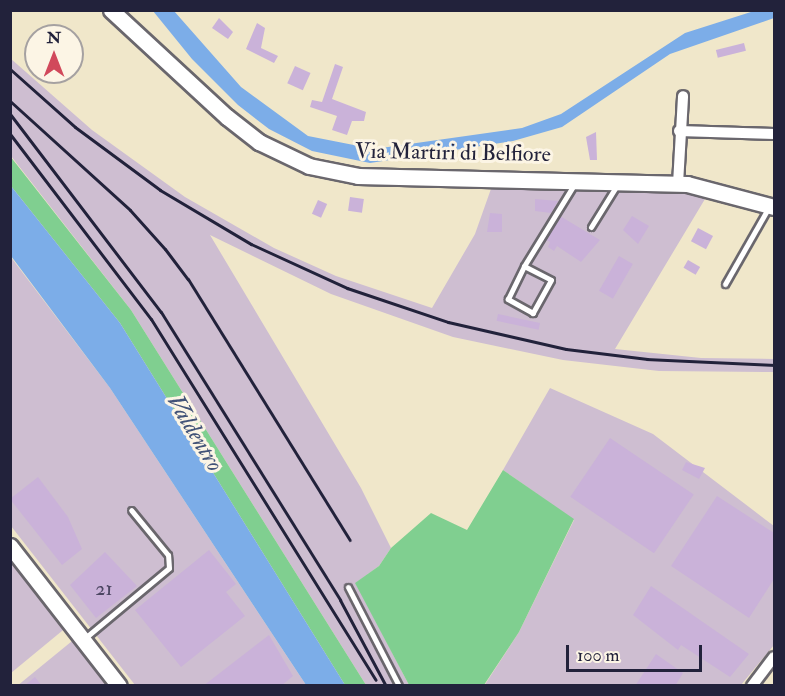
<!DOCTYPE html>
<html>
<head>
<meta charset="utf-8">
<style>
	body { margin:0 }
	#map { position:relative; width:785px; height:696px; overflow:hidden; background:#f0e7ca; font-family:"IM FELL Double Pica",serif }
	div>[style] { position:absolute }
	.industrial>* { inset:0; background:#cebed1 }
	.green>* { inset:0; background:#80cf90 }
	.water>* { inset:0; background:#7cade8 }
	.building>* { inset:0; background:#cab2d9; transform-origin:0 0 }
	.roads { filter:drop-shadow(2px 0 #6a676d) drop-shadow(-2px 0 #6a676d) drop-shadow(0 2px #6a676d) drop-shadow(0 -2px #6a676d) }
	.lane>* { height:5px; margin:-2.5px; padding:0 2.5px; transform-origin:2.5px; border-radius:2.5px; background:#fff }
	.street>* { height:10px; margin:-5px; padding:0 5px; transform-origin:5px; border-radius:5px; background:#fff }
	.secondary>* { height:15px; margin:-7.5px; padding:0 7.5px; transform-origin:7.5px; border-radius:7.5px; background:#fff }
	.rail>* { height:3px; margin:-1.5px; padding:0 1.5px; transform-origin:1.5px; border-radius:1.5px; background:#22223b }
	span { translate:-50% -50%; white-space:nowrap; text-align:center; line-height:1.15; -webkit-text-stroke:6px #fcf5e5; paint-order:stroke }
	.number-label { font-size:20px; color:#4c4662 }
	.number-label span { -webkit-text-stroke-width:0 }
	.street-label { font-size:22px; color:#22223b }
	.water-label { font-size:24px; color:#425378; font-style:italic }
	.frame { position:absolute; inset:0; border:12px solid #22223b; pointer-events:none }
	.north { position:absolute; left:24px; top:24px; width:60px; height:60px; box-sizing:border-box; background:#fcf5e5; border:2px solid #a5a1a1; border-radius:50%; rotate:0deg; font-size:16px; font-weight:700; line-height:24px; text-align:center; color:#22223b }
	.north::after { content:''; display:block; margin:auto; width:21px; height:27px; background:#d1495b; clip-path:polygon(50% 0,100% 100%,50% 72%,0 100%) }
	.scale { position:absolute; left:566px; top:645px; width:136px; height:27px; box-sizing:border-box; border:3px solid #22223b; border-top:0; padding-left:8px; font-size:18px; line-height:21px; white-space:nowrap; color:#22223b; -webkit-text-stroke:4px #fcf5e5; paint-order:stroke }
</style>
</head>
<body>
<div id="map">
	<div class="industrial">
		<div style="clip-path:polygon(10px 58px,92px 130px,185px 197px,274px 248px,336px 276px,432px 308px,475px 234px,492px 186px,708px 194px,615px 349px,701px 358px,774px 359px,774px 372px,659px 371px,563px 360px,453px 337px,331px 294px,210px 235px,361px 488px,391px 548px,379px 566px,356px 583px,409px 685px,366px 685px,131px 310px,11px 156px)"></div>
		<div style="clip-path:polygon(10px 256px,110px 388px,306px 685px,135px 685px,11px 526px)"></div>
		<div style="clip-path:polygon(550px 388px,653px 434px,774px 526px,774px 645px,741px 685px,484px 686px,519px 632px,574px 520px,503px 470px)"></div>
		<div style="clip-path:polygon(10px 552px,68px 626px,11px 673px,10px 673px)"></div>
		<div style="clip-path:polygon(77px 637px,115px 686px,17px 686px)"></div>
	</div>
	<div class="green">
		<div style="clip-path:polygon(10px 156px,131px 310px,366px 685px,345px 685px,120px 323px,11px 186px)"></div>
		<div style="clip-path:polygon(503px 470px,574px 519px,519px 632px,484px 685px,409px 685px,355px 583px,379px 566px,391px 548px,431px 513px,467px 530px)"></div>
	</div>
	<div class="water">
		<div style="clip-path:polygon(153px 11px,174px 11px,241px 87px,308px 136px,374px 149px,522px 128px,561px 114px,685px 33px,754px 11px,774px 11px,774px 18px,670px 54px,562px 127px,513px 141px,370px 163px,312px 151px,269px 129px,238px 105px,192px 59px)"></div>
		<div style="clip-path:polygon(11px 186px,120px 323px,345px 685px,306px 685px,110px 388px,11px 256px)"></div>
	</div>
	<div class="building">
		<div style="clip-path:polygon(219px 18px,233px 32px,228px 39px,212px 28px)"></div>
		<div style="clip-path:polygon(257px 23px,265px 28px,261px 48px,278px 56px,274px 63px,246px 49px)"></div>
		<div style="left:744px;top:43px;width:8px;height:29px;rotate:76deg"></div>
		<div style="clip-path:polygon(335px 64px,343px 67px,332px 99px,366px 112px,364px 121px,352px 121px,347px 135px,332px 130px,337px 116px,310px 107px,312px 100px,322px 102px)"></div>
		<div style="left:295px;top:66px;width:17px;height:19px;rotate:24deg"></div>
		<div style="clip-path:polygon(596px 132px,597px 160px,590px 160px,586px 137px)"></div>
		<div style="left:350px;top:197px;width:14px;height:14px;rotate:8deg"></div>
		<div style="clip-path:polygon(535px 199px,558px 201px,551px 213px,535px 211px)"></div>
		<div style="left:318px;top:200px;width:10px;height:15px;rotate:24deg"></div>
		<div style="clip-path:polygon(490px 213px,502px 214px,502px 232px,487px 232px)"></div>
		<div style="clip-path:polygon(560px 216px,600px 240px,581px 262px,557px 246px,554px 251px,548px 247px,550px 242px,546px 240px)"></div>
		<div style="clip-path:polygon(632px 216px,649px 226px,638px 244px,623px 230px)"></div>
		<div style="left:698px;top:228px;width:17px;height:15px;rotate:28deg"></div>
		<div style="left:619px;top:256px;width:16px;height:40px;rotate:30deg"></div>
		<div style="left:688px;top:260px;width:14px;height:9px;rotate:30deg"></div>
		<div style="left:498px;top:314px;width:43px;height:7px;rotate:12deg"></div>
		<div style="left:610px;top:438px;width:101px;height:71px;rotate:34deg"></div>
		<div style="clip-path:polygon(686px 462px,705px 468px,699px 479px,682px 470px)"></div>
		<div style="clip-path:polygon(38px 477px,68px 517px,82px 549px,62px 565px,10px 499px)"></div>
		<div style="clip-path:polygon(717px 496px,774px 533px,774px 579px,749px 618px,671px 566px)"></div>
		<div style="clip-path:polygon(209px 550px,236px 584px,226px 592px,245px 616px,181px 667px,135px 610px)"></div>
		<div style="clip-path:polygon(105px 552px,137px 586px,96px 618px,70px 585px)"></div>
		<div style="clip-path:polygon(651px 586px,749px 654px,730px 677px,681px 645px,678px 650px,633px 615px)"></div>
		<div style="clip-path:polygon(269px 635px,293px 676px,281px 686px,203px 686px)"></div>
		<div style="clip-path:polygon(656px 654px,683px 673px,675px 686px,635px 686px)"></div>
		<div style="clip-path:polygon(35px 677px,42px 686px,24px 686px)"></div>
	</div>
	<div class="roads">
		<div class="lane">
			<div style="left:591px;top:227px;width:49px;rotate:-58.2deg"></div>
			<div style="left:524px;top:266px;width:30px;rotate:27deg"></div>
			<div style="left:551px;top:280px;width:38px;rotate:119deg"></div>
			<div style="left:533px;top:313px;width:29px;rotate:-151deg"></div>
			<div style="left:508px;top:299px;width:37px;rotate:-64deg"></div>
			<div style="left:524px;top:266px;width:97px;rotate:-58.4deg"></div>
			<div style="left:725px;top:284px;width:89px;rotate:-60.3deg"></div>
			<div style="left:348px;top:587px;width:111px;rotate:62.7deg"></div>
			<div style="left:85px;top:638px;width:109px;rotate:-39.8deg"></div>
			<div style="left:169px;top:568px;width:13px;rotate:-94deg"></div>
			<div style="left:168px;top:555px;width:58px;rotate:-129.4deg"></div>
		</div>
		<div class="street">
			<div style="left:679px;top:131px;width:95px;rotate:1.8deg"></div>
			<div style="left:678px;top:184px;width:88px;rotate:-86.7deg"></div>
			<div style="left:752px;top:686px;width:36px;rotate:-53deg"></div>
		</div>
		<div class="secondary">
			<div style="left:111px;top:10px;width:158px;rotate:42.7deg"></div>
			<div style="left:227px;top:117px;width:41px;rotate:38deg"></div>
			<div style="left:259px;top:142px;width:55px;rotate:25.6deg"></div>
			<div style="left:309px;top:166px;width:50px;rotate:11.5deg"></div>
			<div style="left:358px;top:176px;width:329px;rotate:1.4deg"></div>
			<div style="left:687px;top:184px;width:90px;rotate:14.8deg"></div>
			<div style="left:10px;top:546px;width:177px;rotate:52.1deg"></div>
		</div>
	</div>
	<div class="rail">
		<div style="left:10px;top:69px;width:87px;rotate:41.7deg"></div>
		<div style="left:75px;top:127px;width:106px;rotate:36.5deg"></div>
		<div style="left:160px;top:190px;width:106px;rotate:30.7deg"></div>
		<div style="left:251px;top:244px;width:106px;rotate:24.6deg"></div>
		<div style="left:347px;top:288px;width:107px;rotate:18.6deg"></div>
		<div style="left:448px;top:322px;width:121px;rotate:12.9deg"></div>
		<div style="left:566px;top:349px;width:82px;rotate:7deg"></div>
		<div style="left:647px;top:359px;width:127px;rotate:2.7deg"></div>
		<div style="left:10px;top:101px;width:162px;rotate:42.2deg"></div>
		<div style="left:130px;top:210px;width:52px;rotate:48.1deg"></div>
		<div style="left:165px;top:249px;width:38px;rotate:53deg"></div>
		<div style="left:188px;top:279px;width:307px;rotate:58.2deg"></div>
		<div style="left:10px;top:114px;width:249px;rotate:52.7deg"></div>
		<div style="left:161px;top:312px;width:339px;rotate:58.1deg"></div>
		<div style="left:340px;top:600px;width:98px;rotate:61.9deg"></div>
		<div style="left:10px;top:134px;width:233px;rotate:52.7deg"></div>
		<div style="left:151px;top:319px;width:425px;rotate:58.1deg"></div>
	</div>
	<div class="number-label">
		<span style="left:104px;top:588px">21</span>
	</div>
	<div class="street-label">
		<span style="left:453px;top:153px;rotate:1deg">Via Martiri di Belfiore</span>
	</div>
	<div class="water-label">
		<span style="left:195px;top:433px;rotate:59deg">Valdentro</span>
	</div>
	<div class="frame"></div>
	<div class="north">N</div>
	<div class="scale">100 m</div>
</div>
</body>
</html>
